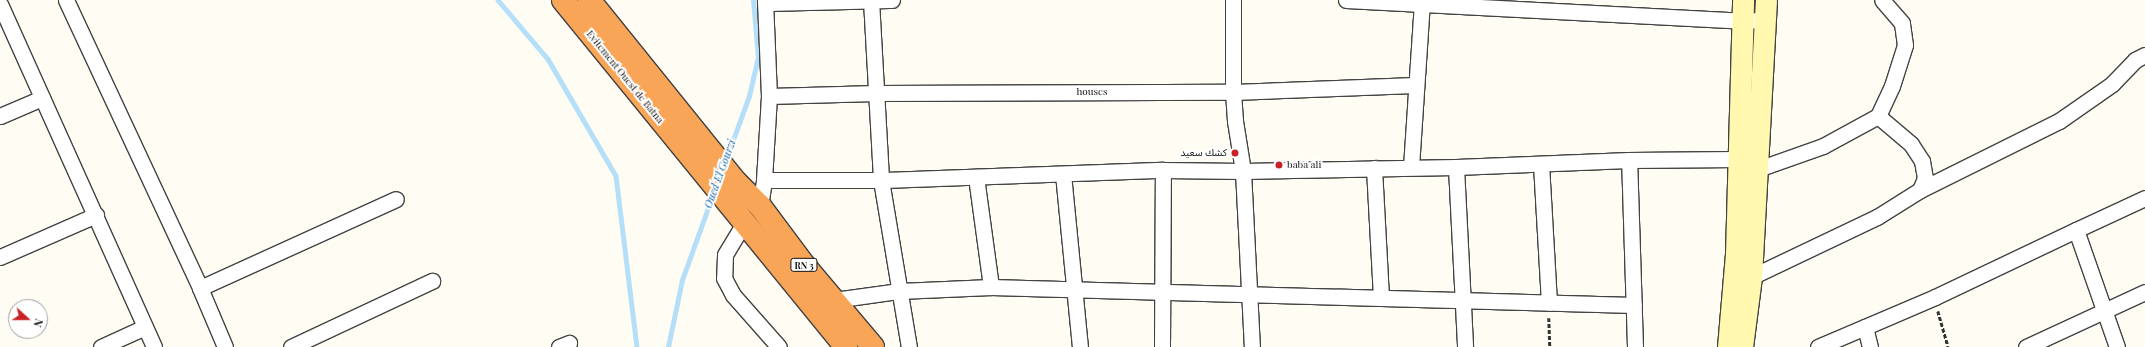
<!DOCTYPE html>
<html>
<head>
<meta charset="utf-8">
<style>
	body { margin:0 }
	#map { position:relative; width:2145px; height:347px; overflow:hidden; background:#fffdf3; font-family:"Playfair Display","Noto Sans Arabic",serif }
	div>[style] { position:absolute }
	.stream>* { height:4.5px; margin:-2.25px; padding:0 2.25px; transform-origin:2.25px; border-radius:2.25px; background:#b5def9 }
	.path>* { height:2.5px; margin-top:-1.25px; transform-origin:0; background:repeating-linear-gradient(90deg,#323232 0 4px,transparent 0 6px) }
	.roads { filter:drop-shadow(1px 0 #434343) drop-shadow(-1px 0 #434343) drop-shadow(0 1px #434343) drop-shadow(0 -1px #434343) }
	.street>* { height:15px; margin:-7.5px; padding:0 7.5px; transform-origin:7.5px; border-radius:7.5px; background:#fff }
	.secondary>* { height:21px; margin:-10.5px; padding:0 10.5px; transform-origin:10.5px; border-radius:10.5px; background:#fff8ae }
	.highway>* { height:22px; margin:-11px; padding:0 11px; transform-origin:11px; border-radius:11px; background:#f9a557 }
	.dots>* { width:11px; height:11px; translate:-50% -50%; box-sizing:border-box; border:2px solid #fff; border-radius:50% }
	span { translate:-50% -50%; white-space:nowrap; text-align:center; line-height:1.15; -webkit-text-stroke:4px #fff; paint-order:stroke }
	.shield-label span { padding:1px 3px; background:#fff; border:1px solid; border-radius:3px; -webkit-text-stroke-width:0 }
	.shield-label { font-size:9px; color:#101010; font-weight:700 }
	.street-label { font-size:10px; color:#101010 }
	.poi-label { font-size:10px; color:#101010 }
	.right { translate:-100% -50%; text-align:right }
	.left { translate:0 -50%; text-align:left }
	.water-label { font-size:11px; color:#1363a8; font-style:italic }
	.north { position:absolute; left:8px; top:299px; width:40px; height:40px; box-sizing:border-box; background:#fff; border:1px solid #9f9f9f; border-radius:50%; rotate:111deg; font-size:11px; font-weight:700; line-height:16px; text-align:center; color:#101010 }
	.north::after { content:''; display:block; margin:auto; width:14px; height:18px; background:#c72125; clip-path:polygon(50% 0,100% 100%,50% 72%,0 100%) }
</style>
</head>
<body>
<div id="map">
	<div class="stream">
		<div style="left:498px;top:0;width:77px;rotate:49.7deg"></div>
		<div style="left:548px;top:59px;width:135px;rotate:59.8deg"></div>
		<div style="left:616px;top:176px;width:172px;rotate:83deg"></div>
		<div style="left:726px;top:159px;width:67px;rotate:-69.9deg"></div>
		<div style="left:749px;top:96px;width:39px;rotate:-77deg"></div>
		<div style="left:758px;top:58px;width:58px;rotate:-94.9deg"></div>
		<div style="left:668px;top:347px;width:68px;rotate:-78.2deg"></div>
		<div style="left:682px;top:280px;width:91px;rotate:-70.2deg"></div>
	</div>
	<div class="path">
		<div style="left:1938px;top:311px;width:37px;rotate:74deg"></div>
		<div style="left:1549px;top:318px;width:29px;rotate:88deg"></div>
	</div>
	<div class="roads">
		<div class="street">
			<div style="left:66px;top:0;width:318px;rotate:65deg"></div>
			<div style="left:200px;top:288px;width:64px;rotate:67deg"></div>
			<div style="left:871px;top:0;width:180px;rotate:86.8deg"></div>
			<div style="left:881px;top:180px;width:169px;rotate:80.5deg"></div>
			<div style="left:1233px;top:0;width:92px;rotate:90deg"></div>
			<div style="left:1233px;top:92px;width:29px;rotate:86deg"></div>
			<div style="left:1235px;top:121px;width:51px;rotate:80.9deg"></div>
			<div style="left:1243px;top:171px;width:176px;rotate:87.1deg"></div>
			<div style="left:1346px;top:0;width:397px;rotate:3deg"></div>
			<div style="left:1742px;top:21px;width:22px;rotate:-3deg"></div>
			<div style="left:765px;top:3px;width:127px;rotate:-1.4deg"></div>
			<div style="left:0;top:4px;width:376px;rotate:65.8deg"></div>
			<div style="left:769px;top:96px;width:107px;rotate:-1.6deg"></div>
			<div style="left:876px;top:93px;width:357px;rotate:-0.2deg"></div>
			<div style="left:1233px;top:92px;width:182px;rotate:-2.2deg"></div>
			<div style="left:0;top:116px;width:46px;rotate:-23.2deg"></div>
			<div style="left:1541px;top:164px;width:139px;rotate:86.7deg"></div>
			<div style="left:1411px;top:167px;width:167px;rotate:-86.2deg"></div>
			<div style="left:1456px;top:167px;width:180px;rotate:87.1deg"></div>
			<div style="left:1374px;top:168px;width:129px;rotate:86.9deg"></div>
			<div style="left:1063px;top:174px;width:174px;rotate:84.4deg"></div>
			<div style="left:976px;top:177px;width:111px;rotate:82.2deg"></div>
			<div style="left:764px;top:180px;width:120px"></div>
			<div style="left:884px;top:180px;width:279px;rotate:-2.1deg"></div>
			<div style="left:1163px;top:170px;width:80px;rotate:0.7deg"></div>
			<div style="left:1243px;top:171px;width:213px;rotate:-1.1deg"></div>
			<div style="left:1456px;top:167px;width:173px;rotate:-2.3deg"></div>
			<div style="left:1920px;top:190px;width:155px;rotate:-26.4deg"></div>
			<div style="left:2059px;top:121px;width:65px;rotate:-34.9deg"></div>
			<div style="left:2112px;top:84px;width:33px;rotate:-46deg"></div>
			<div style="left:2135px;top:60px;width:11px;rotate:-27deg"></div>
			<div style="left:760px;top:206px;width:26px;rotate:-81deg"></div>
			<div style="left:764px;top:180px;width:84px;rotate:-86.6deg"></div>
			<div style="left:769px;top:96px;width:96px;rotate:-92.4deg"></div>
			<div style="left:744px;top:223px;width:37px;rotate:121deg"></div>
			<div style="left:725px;top:255px;width:23px;rotate:92deg"></div>
			<div style="left:724px;top:278px;width:19px;rotate:62deg"></div>
			<div style="left:733px;top:295px;width:69px;rotate:48.5deg"></div>
			<div style="left:2076px;top:230px;width:76px;rotate:-24.9deg"></div>
			<div style="left:0;top:257px;width:105px;rotate:-23.6deg"></div>
			<div style="left:1751px;top:277px;width:140px;rotate:-25.5deg"></div>
			<div style="left:1877px;top:217px;width:51px;rotate:-32.1deg"></div>
			<div style="left:1920px;top:190px;width:13px;rotate:-67deg"></div>
			<div style="left:1925px;top:178px;width:17px;rotate:-100deg"></div>
			<div style="left:1922px;top:161px;width:20px;rotate:-123deg"></div>
			<div style="left:1911px;top:144px;width:43px;rotate:-139.7deg"></div>
			<div style="left:200px;top:288px;width:215px;rotate:-24.4deg"></div>
			<div style="left:834px;top:300px;width:66px;rotate:-7.9deg"></div>
			<div style="left:899px;top:291px;width:92px;rotate:-2.5deg"></div>
			<div style="left:991px;top:287px;width:643px;rotate:1.6deg"></div>
			<div style="left:1865px;top:327px;width:76px;rotate:-23.2deg"></div>
			<div style="left:1935px;top:297px;width:156px;rotate:-25.4deg"></div>
			<div style="left:2076px;top:230px;width:124px;rotate:70.7deg"></div>
			<div style="left:101px;top:347px;width:48px;rotate:-24.4deg"></div>
			<div style="left:291px;top:347px;width:156px;rotate:-25.1deg"></div>
			<div style="left:559px;top:347px;width:11px;rotate:-22deg"></div>
			<div style="left:1162px;top:347px;width:177px;rotate:-89.7deg"></div>
			<div style="left:1635px;top:347px;width:187px;rotate:-91.8deg"></div>
			<div style="left:1629px;top:160px;width:109px;rotate:-0.5deg"></div>
			<div style="left:1738px;top:159px;width:22px;rotate:27deg"></div>
			<div style="left:1758px;top:169px;width:69px;rotate:-19.5deg"></div>
			<div style="left:1823px;top:146px;width:63px;rotate:-28.6deg"></div>
			<div style="left:1878px;top:116px;width:33px;rotate:-65deg"></div>
			<div style="left:1892px;top:86px;width:43px;rotate:-72.4deg"></div>
			<div style="left:1905px;top:45px;width:22px;rotate:-98deg"></div>
			<div style="left:1902px;top:23px;width:30px;rotate:-131deg"></div>
			<div style="left:1818px;top:347px;width:51px;rotate:-23.1deg"></div>
			<div style="left:1865px;top:327px;width:21px;rotate:76deg"></div>
			<div style="left:2026px;top:347px;width:131px;rotate:-24.8deg"></div>
		</div>
		<div class="secondary">
			<div style="left:1728px;top:347px;width:93px;rotate:-85.1deg"></div>
			<div style="left:1736px;top:254px;width:254px;rotate:-88.4deg"></div>
			<div style="left:1742px;top:347px;width:71px;rotate:-82.7deg"></div>
			<div style="left:1751px;top:277px;width:277px;rotate:-86.9deg"></div>
		</div>
		<div class="highway">
			<div style="left:563px;top:0;width:448px;rotate:50.8deg"></div>
			<div style="left:589px;top:0;width:234px;rotate:51.1deg"></div>
			<div style="left:736px;top:182px;width:34px;rotate:45deg"></div>
			<div style="left:760px;top:206px;width:74px;rotate:53.3deg"></div>
			<div style="left:804px;top:265px;width:107px;rotate:49.9deg"></div>
		</div>
	</div>
	<div class="dots">
		<div style="left:1235px;top:153px;background:#c72125"></div>
		<div style="left:1279px;top:165px;background:#c72125"></div>
	</div>
	<div class="shield-label">
		<span style="left:804px;top:265px">RN 3</span>
	</div>
	<div class="street-label">
		<span style="left:625px;top:77px;rotate:51deg">Evitement Ouest de Batna</span>
		<span style="left:1092px;top:92px">houses</span>
	</div>
	<div class="poi-label">
		<span class="right" style="left:1227px;top:153px">كشك سعيد</span>
		<span class="left" style="left:1287px;top:165px">baba ali</span>
	</div>
	<div class="water-label">
		<span style="left:720px;top:174px;rotate:-70deg">Oued El Gourzi</span>
	</div>
	<div class="north">N</div>
</div>
</body>
</html>
